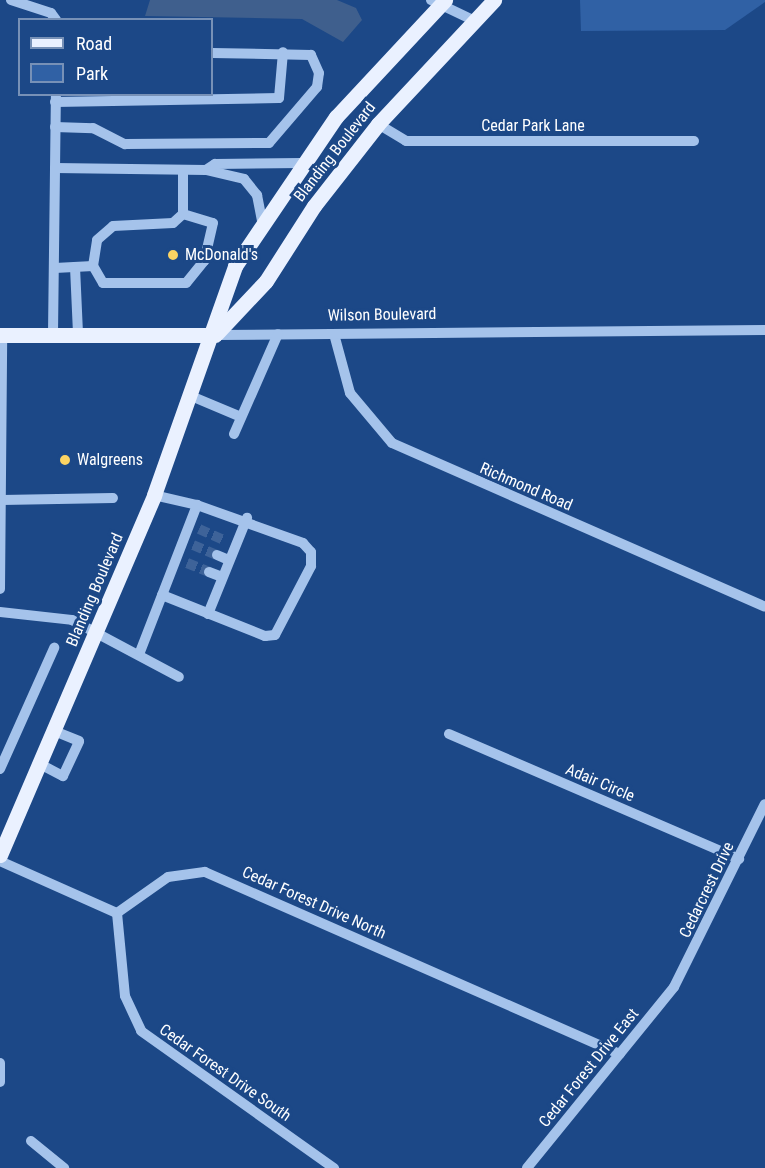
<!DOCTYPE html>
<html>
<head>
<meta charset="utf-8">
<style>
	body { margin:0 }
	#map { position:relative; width:765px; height:1168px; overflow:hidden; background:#1c4887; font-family:"Roboto Condensed",sans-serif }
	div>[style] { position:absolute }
	.green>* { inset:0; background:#3061a5 }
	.water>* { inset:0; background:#3f5f8d }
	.minor-tunnel>* { height:10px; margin-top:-5px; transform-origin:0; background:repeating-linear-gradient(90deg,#3e6399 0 10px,transparent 0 15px) }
	.minor>* { height:10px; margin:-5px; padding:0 5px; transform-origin:5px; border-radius:5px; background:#a5c3eb }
	.major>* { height:15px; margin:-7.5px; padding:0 7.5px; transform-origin:7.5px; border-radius:7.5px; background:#eaf1ff }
	.dots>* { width:16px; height:16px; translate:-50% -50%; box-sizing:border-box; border:3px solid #1c4887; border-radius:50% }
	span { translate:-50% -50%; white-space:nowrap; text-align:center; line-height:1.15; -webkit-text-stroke:6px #1c4887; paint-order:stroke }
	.street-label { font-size:16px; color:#fff }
	.poi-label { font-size:16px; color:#fff }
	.left { translate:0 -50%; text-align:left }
	.legend { position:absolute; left:18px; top:18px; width:195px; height:78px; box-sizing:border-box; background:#1c4887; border:2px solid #7791b7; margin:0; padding:8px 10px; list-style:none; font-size:18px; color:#fff }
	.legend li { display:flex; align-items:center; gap:12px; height:30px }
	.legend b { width:30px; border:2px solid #7791b7 }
</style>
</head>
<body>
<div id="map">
	<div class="green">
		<div style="clip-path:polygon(580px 0,765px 0,765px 2px,725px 30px,581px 31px)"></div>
	</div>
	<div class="water">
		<div style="clip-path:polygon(150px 0,337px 0,356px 8px,362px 20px,343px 42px,302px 19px,145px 16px)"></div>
	</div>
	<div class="minor-tunnel">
		<div style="left:199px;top:529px;width:27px;rotate:24deg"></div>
		<div style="left:193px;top:545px;width:26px;rotate:23deg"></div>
		<div style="left:187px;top:563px;width:24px;rotate:22deg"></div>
	</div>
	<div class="minor">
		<div style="left:11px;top:0;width:42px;rotate:18deg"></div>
		<div style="left:51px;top:13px;width:9px;rotate:54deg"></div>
		<div style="left:431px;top:0;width:47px;rotate:25.5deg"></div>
		<div style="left:55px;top:102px;width:224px;rotate:-1deg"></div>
		<div style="left:279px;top:98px;width:46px;rotate:-85deg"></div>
		<div style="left:378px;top:124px;width:33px;rotate:31deg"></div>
		<div style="left:406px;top:141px;width:288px"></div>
		<div style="left:55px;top:127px;width:38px;rotate:2deg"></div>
		<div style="left:93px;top:128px;width:36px;rotate:27deg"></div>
		<div style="left:125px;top:144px;width:144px;rotate:-0.4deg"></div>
		<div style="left:269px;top:143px;width:74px;rotate:-49.4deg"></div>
		<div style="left:317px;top:87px;width:14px;rotate:-82deg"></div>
		<div style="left:319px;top:73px;width:20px;rotate:-114deg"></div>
		<div style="left:311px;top:55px;width:99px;rotate:-178.8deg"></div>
		<div style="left:55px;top:168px;width:151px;rotate:0.8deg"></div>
		<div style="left:206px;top:170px;width:39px;rotate:13deg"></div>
		<div style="left:244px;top:179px;width:21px;rotate:51deg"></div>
		<div style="left:257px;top:195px;width:26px;rotate:79deg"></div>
		<div style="left:206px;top:170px;width:11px;rotate:-34deg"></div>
		<div style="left:215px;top:164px;width:86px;rotate:-0.7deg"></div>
		<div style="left:183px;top:214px;width:31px;rotate:17deg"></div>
		<div style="left:213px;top:223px;width:39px;rotate:103deg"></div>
		<div style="left:204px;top:261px;width:28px;rotate:129deg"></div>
		<div style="left:186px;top:283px;width:83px;rotate:180deg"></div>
		<div style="left:103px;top:283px;width:20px;rotate:-120deg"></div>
		<div style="left:93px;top:266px;width:26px;rotate:-81deg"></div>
		<div style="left:97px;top:240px;width:21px;rotate:-41deg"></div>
		<div style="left:113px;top:226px;width:60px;rotate:-2.9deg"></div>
		<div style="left:173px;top:223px;width:13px;rotate:-42deg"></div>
		<div style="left:183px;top:214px;width:44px;rotate:-90deg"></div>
		<div style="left:75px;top:267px;width:67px;rotate:87.4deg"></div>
		<div style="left:55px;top:268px;width:38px;rotate:-3deg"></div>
		<div style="left:53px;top:333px;width:239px;rotate:-89.3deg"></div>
		<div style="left:334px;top:334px;width:61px;rotate:74.8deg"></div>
		<div style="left:350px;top:393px;width:65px;rotate:50deg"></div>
		<div style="left:392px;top:443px;width:407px;rotate:23.7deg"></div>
		<div style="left:215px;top:335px;width:550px;rotate:-0.52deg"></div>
		<div style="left:191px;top:396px;width:54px;rotate:22.8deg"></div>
		<div style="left:234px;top:434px;width:109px;rotate:-66.3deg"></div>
		<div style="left:2px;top:500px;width:111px;rotate:-1deg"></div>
		<div style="left:217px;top:555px;width:13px;rotate:23deg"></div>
		<div style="left:209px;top:572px;width:14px;rotate:21deg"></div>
		<div style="left:0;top:589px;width:254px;rotate:-89.5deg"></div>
		<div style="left:162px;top:595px;width:111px;rotate:21.7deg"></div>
		<div style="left:265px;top:636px;width:10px;rotate:-6deg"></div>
		<div style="left:275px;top:635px;width:78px;rotate:-62.4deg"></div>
		<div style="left:311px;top:566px;width:14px;rotate:-90deg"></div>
		<div style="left:311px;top:552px;width:12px;rotate:-132deg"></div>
		<div style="left:303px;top:543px;width:113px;rotate:-160.3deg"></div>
		<div style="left:0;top:612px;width:72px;rotate:6.3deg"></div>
		<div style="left:72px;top:620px;width:121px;rotate:28deg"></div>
		<div style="left:208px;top:614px;width:104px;rotate:-67.9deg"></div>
		<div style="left:140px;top:652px;width:158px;rotate:-68.8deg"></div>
		<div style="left:197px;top:505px;width:44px;rotate:-166.9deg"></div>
		<div style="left:449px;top:734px;width:316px;rotate:23.3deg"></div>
		<div style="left:40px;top:764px;width:26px;rotate:28deg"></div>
		<div style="left:63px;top:776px;width:38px;rotate:-65deg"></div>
		<div style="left:79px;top:741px;width:27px;rotate:-158deg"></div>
		<div style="left:0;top:769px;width:133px;rotate:-65.9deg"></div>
		<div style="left:0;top:861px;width:128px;rotate:24deg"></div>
		<div style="left:117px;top:913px;width:62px;rotate:-35.2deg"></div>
		<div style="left:168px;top:877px;width:37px;rotate:-8deg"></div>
		<div style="left:205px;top:872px;width:453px;rotate:23.7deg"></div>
		<div style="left:117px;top:913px;width:83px;rotate:84.5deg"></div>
		<div style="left:125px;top:996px;width:38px;rotate:65deg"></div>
		<div style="left:141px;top:1031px;width:237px;rotate:35.4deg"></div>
		<div style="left:0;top:1063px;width:19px;rotate:90deg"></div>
		<div style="left:31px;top:1141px;width:43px;rotate:39.3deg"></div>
		<div style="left:527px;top:1168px;width:233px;rotate:-50.9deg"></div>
		<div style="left:674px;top:987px;width:204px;rotate:-63.6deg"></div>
	</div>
	<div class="major">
		<div style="left:217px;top:333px;width:71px;rotate:-46.7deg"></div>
		<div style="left:266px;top:281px;width:89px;rotate:-57.4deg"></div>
		<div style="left:314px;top:206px;width:104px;rotate:-52deg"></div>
		<div style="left:378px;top:124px;width:170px;rotate:-46.9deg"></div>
		<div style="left:0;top:335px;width:215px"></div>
		<div style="left:0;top:855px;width:392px;rotate:-66.8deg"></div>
		<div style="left:154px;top:495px;width:243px;rotate:-70.5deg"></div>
		<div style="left:235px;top:266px;width:180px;rotate:-55.9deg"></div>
		<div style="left:336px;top:117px;width:160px;rotate:-47deg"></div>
	</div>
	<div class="dots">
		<div style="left:173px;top:255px;background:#fcd463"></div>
		<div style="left:65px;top:460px;background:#fcd463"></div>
	</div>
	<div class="street-label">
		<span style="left:533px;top:126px">Cedar Park Lane</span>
		<span style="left:335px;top:152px;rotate:-52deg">Blanding Boulevard</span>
		<span style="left:382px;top:315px;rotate:-1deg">Wilson Boulevard</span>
		<span style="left:526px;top:487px;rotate:23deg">Richmond Road</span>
		<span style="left:95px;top:590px;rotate:-67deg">Blanding Boulevard</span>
		<span style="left:600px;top:783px;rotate:23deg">Adair Circle</span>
		<span style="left:707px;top:890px;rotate:-64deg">Cedarcrest Drive</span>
		<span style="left:314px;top:903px;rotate:24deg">Cedar Forest Drive North</span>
		<span style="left:589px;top:1068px;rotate:-51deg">Cedar Forest Drive East</span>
		<span style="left:225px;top:1073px;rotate:35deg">Cedar Forest Drive South</span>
	</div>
	<div class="poi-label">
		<span class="left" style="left:185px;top:255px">McDonald's</span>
		<span class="left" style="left:77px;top:460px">Walgreens</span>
	</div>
	<ul class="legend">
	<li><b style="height:8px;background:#eaf1ff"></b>Road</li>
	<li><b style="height:16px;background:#3061a5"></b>Park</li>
	</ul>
</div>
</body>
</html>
